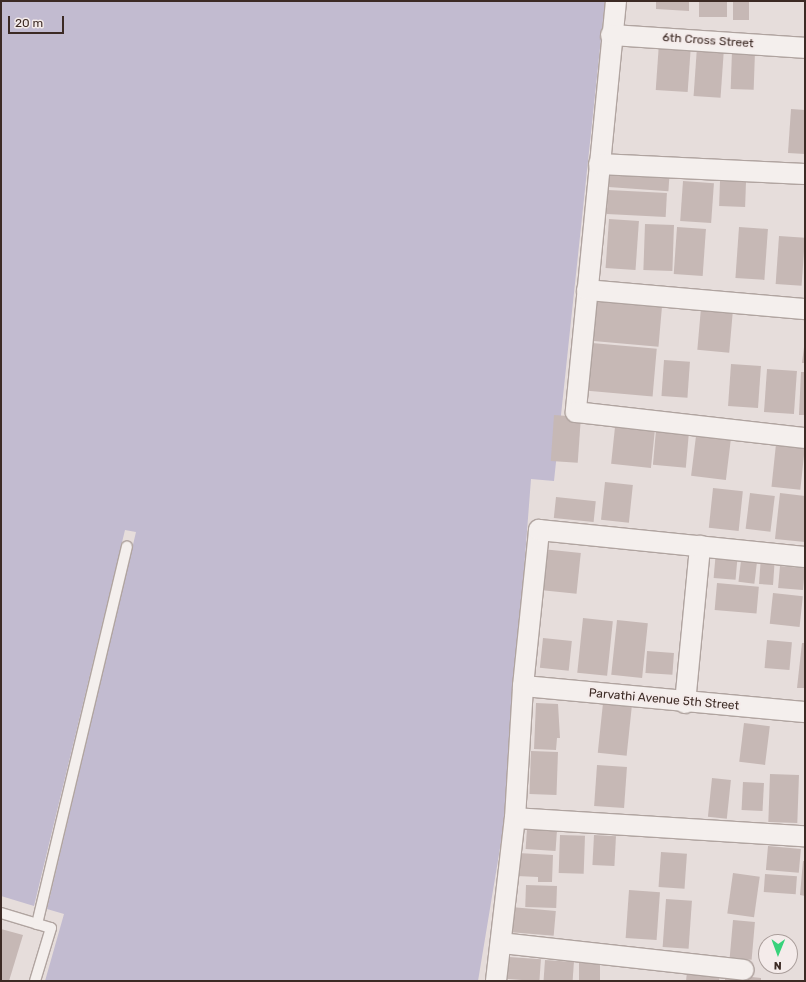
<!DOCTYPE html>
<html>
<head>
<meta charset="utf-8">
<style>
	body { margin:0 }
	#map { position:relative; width:806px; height:982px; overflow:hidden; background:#e6dddb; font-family:Rubik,sans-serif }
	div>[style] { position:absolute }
	.green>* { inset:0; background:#c2bbd0 }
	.building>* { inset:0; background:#c6b8b5; transform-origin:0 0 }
	.roads { filter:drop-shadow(1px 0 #b0a4a0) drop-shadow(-1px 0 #b0a4a0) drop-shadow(0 1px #b0a4a0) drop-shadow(0 -1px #b0a4a0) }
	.service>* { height:10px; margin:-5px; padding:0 5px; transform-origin:5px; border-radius:5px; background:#f4efed }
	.minor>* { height:20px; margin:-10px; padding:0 10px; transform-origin:10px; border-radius:10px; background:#f4efed }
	span { translate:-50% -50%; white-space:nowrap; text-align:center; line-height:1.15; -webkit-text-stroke:4px #f4ebea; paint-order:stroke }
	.street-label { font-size:12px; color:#3c2a24 }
	.frame { position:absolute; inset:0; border:2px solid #3c2a24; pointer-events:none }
	.north { position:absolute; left:758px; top:934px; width:40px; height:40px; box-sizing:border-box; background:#f4ebea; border:1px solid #aa9e9b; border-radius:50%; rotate:181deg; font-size:11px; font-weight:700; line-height:16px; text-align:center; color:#3c2a24 }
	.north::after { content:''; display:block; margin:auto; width:14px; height:18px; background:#38d27b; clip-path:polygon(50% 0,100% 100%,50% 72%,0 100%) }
	.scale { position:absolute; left:8px; top:16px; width:56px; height:18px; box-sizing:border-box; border:2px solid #3c2a24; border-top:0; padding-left:5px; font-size:12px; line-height:14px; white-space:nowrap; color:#3c2a24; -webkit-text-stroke:3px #f4ebea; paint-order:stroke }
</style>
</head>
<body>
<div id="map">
	<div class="green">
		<div style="clip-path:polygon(1px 1px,605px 1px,554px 481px,531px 479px,505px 818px,478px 981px,45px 981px,64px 914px,47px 909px,136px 532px,125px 530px,34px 906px,1px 896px)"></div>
	</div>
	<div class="building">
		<div style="clip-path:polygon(656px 1px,689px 1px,689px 11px,656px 9px)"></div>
		<div style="left:699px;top:1px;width:28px;height:16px"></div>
		<div style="left:733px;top:1px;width:16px;height:19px"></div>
		<div style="left:659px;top:43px;width:32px;height:47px;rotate:4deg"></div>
		<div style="left:697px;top:47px;width:27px;height:49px;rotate:4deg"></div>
		<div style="left:732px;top:51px;width:23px;height:38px;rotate:2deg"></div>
		<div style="clip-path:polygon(791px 109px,805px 110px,805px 154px,788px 153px)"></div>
		<div style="left:610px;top:166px;width:60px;height:21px;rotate:4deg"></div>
		<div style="left:683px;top:181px;width:31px;height:40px;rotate:4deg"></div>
		<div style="left:720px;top:181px;width:26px;height:25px;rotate:2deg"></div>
		<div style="left:608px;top:190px;width:59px;height:24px;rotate:3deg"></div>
		<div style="left:609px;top:219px;width:30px;height:49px;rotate:4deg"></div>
		<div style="left:645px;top:224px;width:29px;height:46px;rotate:2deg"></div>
		<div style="left:677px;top:227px;width:29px;height:47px;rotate:4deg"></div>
		<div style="left:739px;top:227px;width:29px;height:51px;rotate:4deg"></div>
		<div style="left:779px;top:236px;width:26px;height:48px;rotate:4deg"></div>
		<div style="left:595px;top:292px;width:68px;height:49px;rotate:5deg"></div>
		<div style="left:701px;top:308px;width:32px;height:42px;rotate:5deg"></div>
		<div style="clip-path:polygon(805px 339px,805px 363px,802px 363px)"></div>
		<div style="left:592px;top:343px;width:65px;height:48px;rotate:5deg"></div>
		<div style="left:664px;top:360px;width:26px;height:36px;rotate:4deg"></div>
		<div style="left:731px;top:364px;width:30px;height:42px;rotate:4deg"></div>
		<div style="left:767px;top:369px;width:30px;height:43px;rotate:4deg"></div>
		<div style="clip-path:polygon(801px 372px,805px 372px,805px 415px,799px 415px)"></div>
		<div style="left:554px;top:415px;width:27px;height:46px;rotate:4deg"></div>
		<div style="left:615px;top:427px;width:40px;height:37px;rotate:6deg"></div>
		<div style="left:656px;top:430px;width:33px;height:35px;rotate:5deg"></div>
		<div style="left:696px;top:436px;width:35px;height:40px;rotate:7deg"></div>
		<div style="left:776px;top:444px;width:29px;height:43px;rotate:6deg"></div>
		<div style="left:605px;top:482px;width:28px;height:38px;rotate:6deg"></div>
		<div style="left:713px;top:488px;width:30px;height:40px;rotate:6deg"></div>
		<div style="left:750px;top:493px;width:25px;height:36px;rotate:7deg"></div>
		<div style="clip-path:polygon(780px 493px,805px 496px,805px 542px,775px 539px)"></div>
		<div style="left:556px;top:497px;width:40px;height:21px;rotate:6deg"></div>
		<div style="left:542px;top:549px;width:39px;height:41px;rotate:6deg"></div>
		<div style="left:716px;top:551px;width:22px;height:27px;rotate:5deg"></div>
		<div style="left:742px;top:553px;width:16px;height:29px;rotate:7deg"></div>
		<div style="left:761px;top:556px;width:14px;height:28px;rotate:4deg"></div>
		<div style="left:780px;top:566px;width:25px;height:22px;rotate:5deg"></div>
		<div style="left:717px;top:583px;width:42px;height:27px;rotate:5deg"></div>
		<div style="left:773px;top:593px;width:30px;height:31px;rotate:6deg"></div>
		<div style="left:583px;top:618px;width:30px;height:55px;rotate:6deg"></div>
		<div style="left:617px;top:620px;width:31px;height:55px;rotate:6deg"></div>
		<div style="left:543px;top:638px;width:29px;height:30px;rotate:6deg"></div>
		<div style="left:767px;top:640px;width:25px;height:28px;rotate:5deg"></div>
		<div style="clip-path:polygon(802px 643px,805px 643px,805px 688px,797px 688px)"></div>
		<div style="left:647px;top:651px;width:27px;height:22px;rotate:4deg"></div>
		<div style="clip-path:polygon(536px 703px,558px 704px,560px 738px,557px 738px,556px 750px,534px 749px)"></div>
		<div style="left:603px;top:703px;width:29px;height:50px;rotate:6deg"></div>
		<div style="left:744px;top:723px;width:26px;height:39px;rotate:7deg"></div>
		<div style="left:531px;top:751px;width:27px;height:43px;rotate:2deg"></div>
		<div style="left:597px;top:765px;width:30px;height:41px;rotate:4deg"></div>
		<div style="left:770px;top:774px;width:29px;height:48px;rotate:2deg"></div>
		<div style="left:712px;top:778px;width:19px;height:39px;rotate:6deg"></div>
		<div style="left:743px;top:782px;width:21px;height:28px;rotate:3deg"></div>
		<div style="left:527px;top:829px;width:30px;height:20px;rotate:4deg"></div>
		<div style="left:560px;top:835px;width:25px;height:38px;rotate:2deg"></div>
		<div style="left:594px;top:835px;width:22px;height:30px;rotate:3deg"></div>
		<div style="left:768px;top:846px;width:33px;height:24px;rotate:5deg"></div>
		<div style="left:661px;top:852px;width:26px;height:35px;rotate:4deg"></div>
		<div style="clip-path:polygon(518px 853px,553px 855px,552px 882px,538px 882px,538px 877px,517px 876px)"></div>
		<div style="clip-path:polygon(803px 861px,805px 861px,805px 896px,800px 895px)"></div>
		<div style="left:733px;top:873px;width:27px;height:41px;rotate:8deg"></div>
		<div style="left:765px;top:874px;width:32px;height:18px;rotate:4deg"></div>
		<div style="left:526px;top:885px;width:31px;height:22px;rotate:2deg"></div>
		<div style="left:629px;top:890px;width:31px;height:48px;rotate:4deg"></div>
		<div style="left:666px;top:899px;width:26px;height:48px;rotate:4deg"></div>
		<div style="left:511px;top:907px;width:45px;height:25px;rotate:5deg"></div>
		<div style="left:733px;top:920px;width:22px;height:38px;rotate:5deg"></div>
		<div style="clip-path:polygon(1px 929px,23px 935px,9px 981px,1px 981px)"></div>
		<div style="left:509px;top:957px;width:32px;height:22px;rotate:4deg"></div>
		<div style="left:545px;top:960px;width:29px;height:21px;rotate:4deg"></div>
		<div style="left:579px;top:960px;width:21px;height:21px"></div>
		<div style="clip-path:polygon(687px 972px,720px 975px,719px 981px,686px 981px)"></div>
		<div style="clip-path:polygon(725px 974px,761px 978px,761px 981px,725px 981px)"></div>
	</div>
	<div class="roads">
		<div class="service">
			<div style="left:1px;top:913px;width:52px;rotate:16.7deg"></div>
			<div style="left:51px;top:928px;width:55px;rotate:106.8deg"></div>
			<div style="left:37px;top:924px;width:388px;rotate:-76.6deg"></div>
		</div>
		<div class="minor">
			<div style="left:616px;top:1px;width:413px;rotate:95.6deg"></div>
			<div style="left:576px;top:412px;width:230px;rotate:6.5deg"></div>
			<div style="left:611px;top:35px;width:194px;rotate:3.8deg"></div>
			<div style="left:599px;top:164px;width:206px;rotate:2.8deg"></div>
			<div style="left:587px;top:290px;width:219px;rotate:5deg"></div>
			<div style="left:523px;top:686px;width:283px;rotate:5.3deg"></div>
			<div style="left:685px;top:703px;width:158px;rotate:-84.5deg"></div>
			<div style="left:515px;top:818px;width:291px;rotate:3.6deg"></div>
			<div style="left:501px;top:943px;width:244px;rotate:6.3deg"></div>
			<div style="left:496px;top:981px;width:164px;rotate:-83.4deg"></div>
			<div style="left:515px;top:818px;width:132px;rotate:-86.5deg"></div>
			<div style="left:523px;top:686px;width:157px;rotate:-84.1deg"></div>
			<div style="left:539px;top:530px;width:267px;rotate:5.8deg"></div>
		</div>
	</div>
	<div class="street-label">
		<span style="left:708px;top:41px;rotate:4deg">6th Cross Street</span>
		<span style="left:664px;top:700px;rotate:5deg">Parvathi Avenue 5th Street</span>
	</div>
	<div class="frame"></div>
	<div class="north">N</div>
	<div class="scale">20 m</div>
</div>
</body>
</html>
